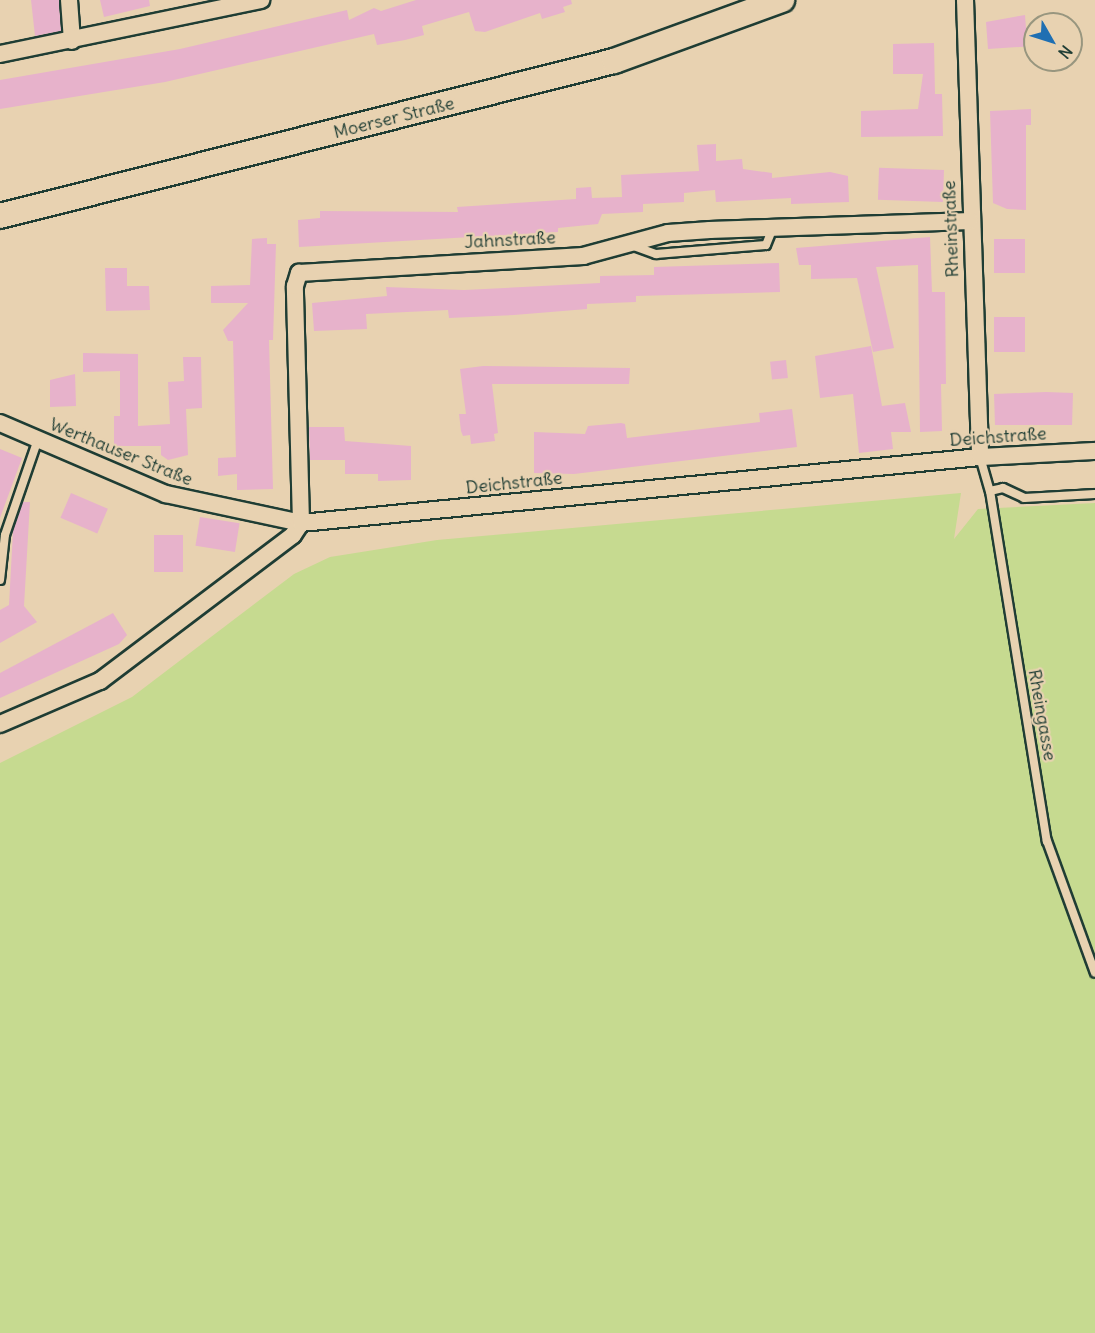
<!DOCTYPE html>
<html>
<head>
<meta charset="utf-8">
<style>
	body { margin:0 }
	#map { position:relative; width:1095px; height:1333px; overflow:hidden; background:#e8d2b1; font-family:Delius,sans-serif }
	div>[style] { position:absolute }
	.green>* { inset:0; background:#c6da90 }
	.building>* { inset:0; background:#e7b2cb; transform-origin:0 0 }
	.roads { filter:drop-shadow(2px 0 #1f3d34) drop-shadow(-2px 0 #1f3d34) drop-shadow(0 2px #1f3d34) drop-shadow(0 -2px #1f3d34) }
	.service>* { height:8px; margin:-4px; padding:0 4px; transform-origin:4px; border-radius:4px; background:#e8d2b1 }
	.minor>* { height:16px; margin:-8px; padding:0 8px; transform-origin:8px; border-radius:8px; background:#e8d2b1 }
	.secondary>* { height:24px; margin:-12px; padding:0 12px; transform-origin:12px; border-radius:12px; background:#e8d2b1 }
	span { translate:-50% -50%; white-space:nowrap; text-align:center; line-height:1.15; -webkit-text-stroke:4.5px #e8d2b1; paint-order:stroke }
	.street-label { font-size:18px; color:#1f3d34 }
	.north { position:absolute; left:1023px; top:12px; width:60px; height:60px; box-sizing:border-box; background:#e8d2b1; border:2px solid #98967f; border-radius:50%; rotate:129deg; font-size:16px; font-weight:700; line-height:24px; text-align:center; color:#1f3d34 }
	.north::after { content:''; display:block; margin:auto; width:21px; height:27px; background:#1f6fb2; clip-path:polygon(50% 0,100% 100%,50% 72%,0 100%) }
</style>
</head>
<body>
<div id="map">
	<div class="green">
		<div style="clip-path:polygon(961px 493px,954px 539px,978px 509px,1095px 503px,1095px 1333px,0 1333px,0 763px,132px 697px,294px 574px,330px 557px,437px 540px)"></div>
	</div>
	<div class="building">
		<div style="clip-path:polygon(31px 0,59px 0,61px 31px,35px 36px)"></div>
		<div style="clip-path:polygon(100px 0,149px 0,150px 6px,104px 17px)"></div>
		<div style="clip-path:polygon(416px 0,571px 0,572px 4px,563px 7px,565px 12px,542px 19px,540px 13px,485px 32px,475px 31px,469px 12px,422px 26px,424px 35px,405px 40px,377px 45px,374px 34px,165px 82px,0 109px,0 80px,180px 49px,347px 10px,349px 20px,374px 8px,381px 11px)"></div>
		<div style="clip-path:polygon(1025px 15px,1026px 28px,1035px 28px,1035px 46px,988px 49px,986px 22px)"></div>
		<div style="clip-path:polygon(934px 43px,935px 94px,942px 94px,943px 136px,861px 137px,861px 111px,918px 109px,923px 74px,893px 74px,893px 44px)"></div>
		<div style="clip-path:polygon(1031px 109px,1031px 125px,1026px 125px,1026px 210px,1007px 209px,993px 203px,990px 111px)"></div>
		<div style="clip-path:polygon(716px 144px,716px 161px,742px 159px,743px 169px,772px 173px,772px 178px,830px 172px,848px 176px,849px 202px,791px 204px,791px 198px,716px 202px,715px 190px,684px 193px,684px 202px,643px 204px,643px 212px,602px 214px,598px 224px,558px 228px,558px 232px,299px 247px,298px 220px,320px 218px,320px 211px,458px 212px,457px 207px,576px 199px,576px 188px,591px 187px,592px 198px,622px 197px,621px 175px,699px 171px,697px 145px)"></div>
		<div style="left:944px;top:170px;width:32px;height:65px;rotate:92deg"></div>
		<div style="clip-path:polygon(930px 237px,932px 292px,945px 292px,946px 384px,941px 384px,942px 431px,920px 432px,918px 265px,876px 267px,894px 348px,873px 352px,857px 278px,811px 279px,811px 265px,799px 265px,796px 248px)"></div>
		<div style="clip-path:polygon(267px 238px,267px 244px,276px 244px,273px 340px,269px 340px,273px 489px,237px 490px,237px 474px,218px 476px,218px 458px,236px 457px,233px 341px,228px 341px,223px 330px,248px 303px,211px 303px,211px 286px,250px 285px,252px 239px)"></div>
		<div style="left:1025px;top:239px;width:34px;height:31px;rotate:90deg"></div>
		<div style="clip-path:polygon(779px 263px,780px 292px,636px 296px,636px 302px,587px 304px,587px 309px,514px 315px,449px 318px,448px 310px,366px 314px,367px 329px,314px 331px,312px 303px,387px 296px,386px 287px,464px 290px,600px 283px,600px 276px,654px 275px,654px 267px)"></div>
		<div style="clip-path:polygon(105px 268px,127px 268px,127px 286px,149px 286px,150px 310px,106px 311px)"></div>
		<div style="left:994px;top:317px;width:31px;height:35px"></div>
		<div style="clip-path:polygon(871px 346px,882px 406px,905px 403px,911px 432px,891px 432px,893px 449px,859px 453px,853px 394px,820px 398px,815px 356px)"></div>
		<div style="clip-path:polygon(83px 353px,138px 354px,138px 426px,170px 424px,168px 382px,184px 381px,183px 357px,201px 357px,202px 408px,186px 409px,188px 455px,168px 460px,161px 455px,161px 446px,114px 446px,114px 416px,120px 416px,120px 371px,83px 372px)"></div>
		<div style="left:786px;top:360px;width:18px;height:16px;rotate:84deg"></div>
		<div style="clip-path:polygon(483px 366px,630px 368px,629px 384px,492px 384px,498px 433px,494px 434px,495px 441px,471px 444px,470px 435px,463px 436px,461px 431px,459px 414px,466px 414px,460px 369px)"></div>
		<div style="clip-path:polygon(75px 374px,76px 406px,50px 407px,50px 380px)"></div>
		<div style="clip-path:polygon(1046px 392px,1073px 393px,1072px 425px,995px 425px,994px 394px)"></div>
		<div style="clip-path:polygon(792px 409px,797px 447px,574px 474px,534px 473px,534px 432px,585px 434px,588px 426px,621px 423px,625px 424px,627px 438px,760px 422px,759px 413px)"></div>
		<div style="clip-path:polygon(309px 427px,344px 427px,345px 441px,411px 446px,411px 480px,378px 481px,378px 474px,345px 474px,345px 460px,310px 460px)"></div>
		<div style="clip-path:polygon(0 449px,22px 458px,0 518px)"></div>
		<div style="left:71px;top:493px;width:40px;height:27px;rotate:23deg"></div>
		<div style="clip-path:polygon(23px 502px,30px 502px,24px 606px,37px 622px,0 643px,0 610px,9px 605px,13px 531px)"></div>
		<div style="left:200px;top:517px;width:40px;height:29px;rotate:9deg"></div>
		<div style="left:154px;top:535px;width:29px;height:37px"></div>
		<div style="clip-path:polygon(113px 613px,127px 635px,119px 644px,0 698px,0 673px)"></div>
	</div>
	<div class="roads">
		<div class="service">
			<div style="left:631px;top:245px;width:27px;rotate:20deg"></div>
			<div style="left:656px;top:254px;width:110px;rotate:-4.7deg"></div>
			<div style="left:766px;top:245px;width:18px;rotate:-68deg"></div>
			<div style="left:980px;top:457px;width:35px;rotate:74deg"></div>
			<div style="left:990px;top:491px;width:355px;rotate:80.8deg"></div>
			<div style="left:1047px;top:841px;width:140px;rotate:70deg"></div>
			<div style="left:990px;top:491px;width:13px;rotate:-13deg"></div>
			<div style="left:1003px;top:488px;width:23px;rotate:25deg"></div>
			<div style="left:1024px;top:498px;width:71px;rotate:-3.2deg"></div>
			<div style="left:0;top:580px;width:45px;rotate:-83.7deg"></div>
			<div style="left:5px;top:535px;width:102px;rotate:-71deg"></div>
		</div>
		<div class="minor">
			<div style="left:69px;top:0;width:41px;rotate:85.8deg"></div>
			<div style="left:965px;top:0;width:457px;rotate:88.1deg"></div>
			<div style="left:0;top:54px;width:267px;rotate:-11.7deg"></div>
			<div style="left:0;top:423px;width:181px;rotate:23.2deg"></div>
			<div style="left:166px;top:494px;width:138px;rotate:12.1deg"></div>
			<div style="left:301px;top:523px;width:237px;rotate:-91.5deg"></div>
			<div style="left:295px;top:286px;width:14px;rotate:-73deg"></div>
			<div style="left:299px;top:273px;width:285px;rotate:-3.4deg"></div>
			<div style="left:583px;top:256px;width:88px;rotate:-15.1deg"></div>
			<div style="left:668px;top:233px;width:42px;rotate:-4.1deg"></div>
			<div style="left:710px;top:230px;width:260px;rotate:-2deg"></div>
			<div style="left:0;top:724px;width:109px;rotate:-23.3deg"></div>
			<div style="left:100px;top:681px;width:242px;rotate:-37.1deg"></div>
			<div style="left:293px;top:535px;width:14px;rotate:-56deg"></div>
			<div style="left:301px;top:523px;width:682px;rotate:-5.55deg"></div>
			<div style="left:980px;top:457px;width:115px;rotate:-3deg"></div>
		</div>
		<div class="secondary">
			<div style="left:0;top:216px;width:633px;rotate:-14.17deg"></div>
			<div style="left:614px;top:61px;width:179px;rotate:-20deg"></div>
		</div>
	</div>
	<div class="street-label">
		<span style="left:394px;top:118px;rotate:-14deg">Moerser Straße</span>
		<span style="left:951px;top:229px;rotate:-92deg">Rheinstraße</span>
		<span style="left:510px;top:240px;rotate:-3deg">Jahnstraße</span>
		<span style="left:998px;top:437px;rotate:-4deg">Deichstraße</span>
		<span style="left:121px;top:452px;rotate:22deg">Werthauser Straße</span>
		<span style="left:514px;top:483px;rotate:-6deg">Deichstraße</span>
		<span style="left:1042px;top:715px;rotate:80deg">Rheingasse</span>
	</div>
	<div class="north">N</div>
</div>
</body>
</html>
